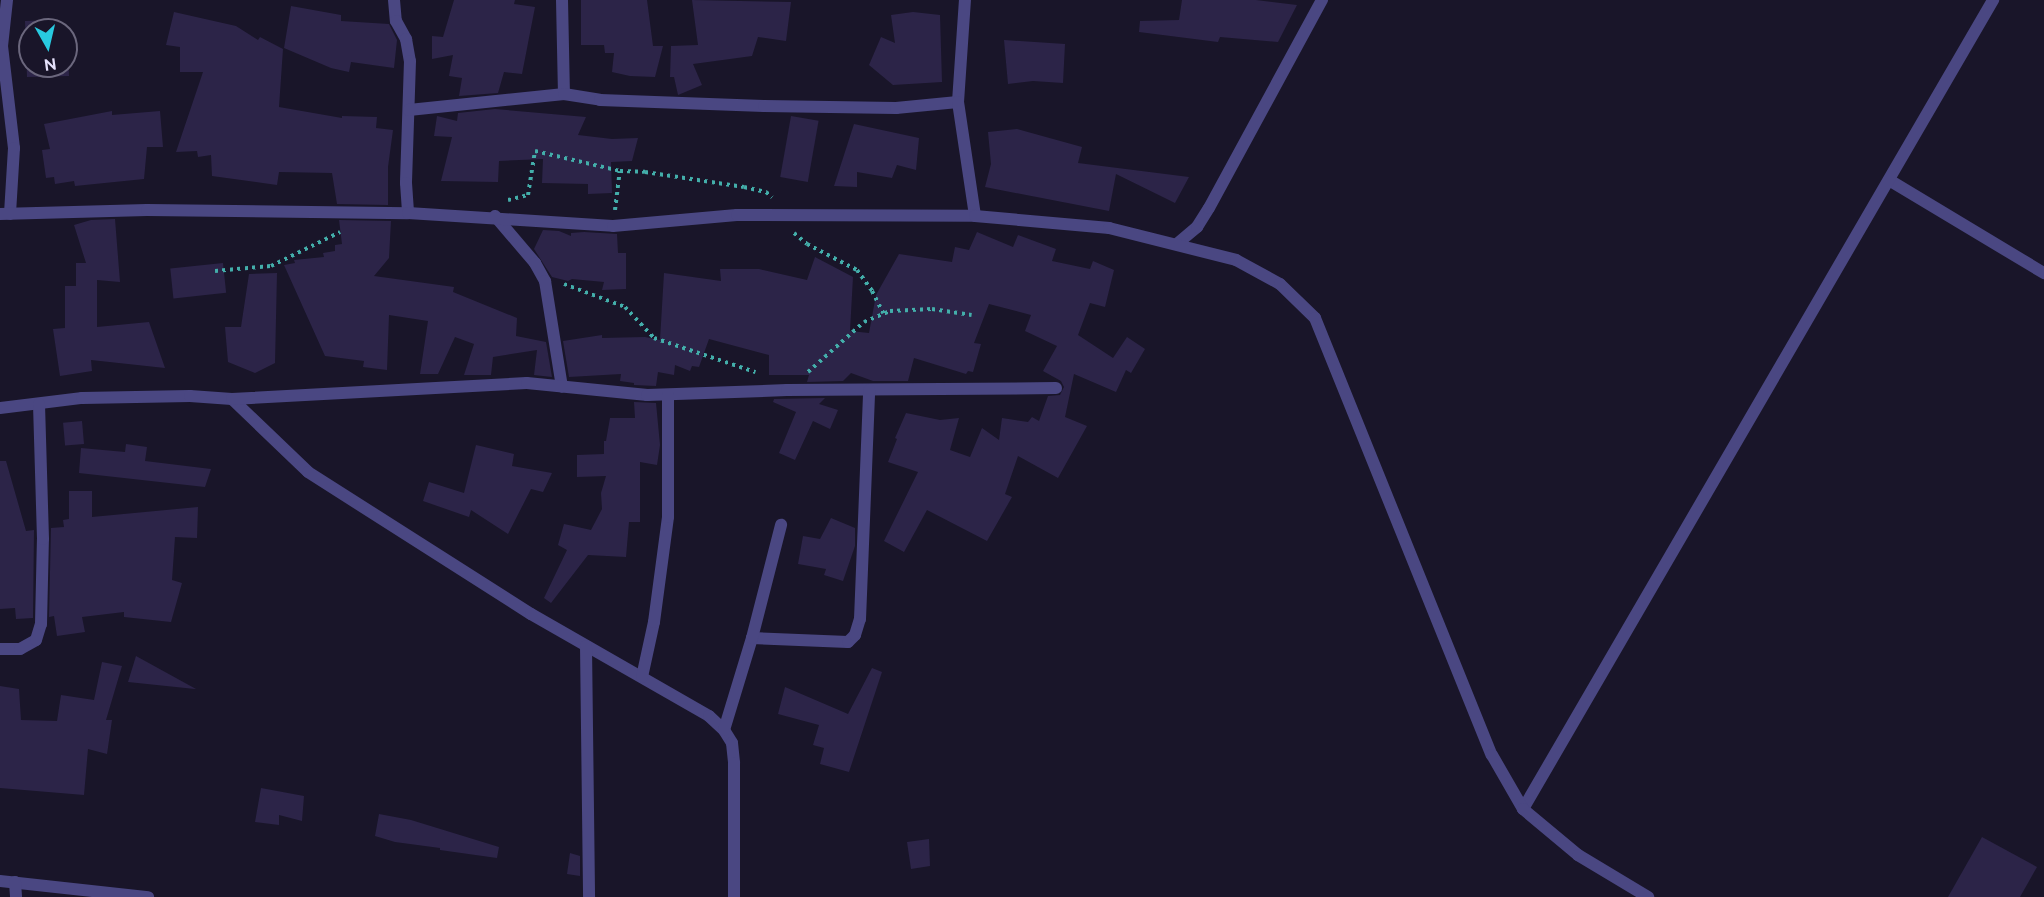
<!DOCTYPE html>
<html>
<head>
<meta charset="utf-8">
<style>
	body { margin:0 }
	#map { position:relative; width:2044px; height:897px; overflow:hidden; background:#191529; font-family:Raleway,sans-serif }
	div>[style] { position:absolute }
	.building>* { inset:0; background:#2c2448; transform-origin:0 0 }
	.path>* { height:4px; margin-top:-2px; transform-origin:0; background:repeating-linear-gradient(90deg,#43aeaa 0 3px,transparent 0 7.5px) }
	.minor>* { height:12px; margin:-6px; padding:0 6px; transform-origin:6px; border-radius:6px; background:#4a4782 }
	.tertiary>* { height:12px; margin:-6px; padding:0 6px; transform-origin:6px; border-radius:6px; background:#4a4782 }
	span { translate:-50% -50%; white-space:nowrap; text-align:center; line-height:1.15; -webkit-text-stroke:4.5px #191529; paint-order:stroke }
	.north { position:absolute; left:18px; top:18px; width:60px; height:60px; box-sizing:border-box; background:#191529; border:2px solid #6b677d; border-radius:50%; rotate:172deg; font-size:16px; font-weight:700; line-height:24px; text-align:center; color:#e5e1fb }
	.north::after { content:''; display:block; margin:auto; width:21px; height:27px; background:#28cae0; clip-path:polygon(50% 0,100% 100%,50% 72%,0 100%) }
</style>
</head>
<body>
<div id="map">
	<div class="building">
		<div style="clip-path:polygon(454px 0,515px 0,514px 4px,535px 7px,522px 74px,504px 72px,498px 93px,459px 96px,462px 78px,449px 76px,453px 55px,432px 59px,432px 36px,443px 37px)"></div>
		<div style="clip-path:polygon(581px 0,647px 0,653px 46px,663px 46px,655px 77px,630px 76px,612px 72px,614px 53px,605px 53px,604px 45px,581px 45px)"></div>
		<div style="clip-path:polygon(692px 0,791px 2px,786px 41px,758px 37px,752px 56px,693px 64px,702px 85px,678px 95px,674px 77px,670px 77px,671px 46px,698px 45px)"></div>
		<div style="clip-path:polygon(1182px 0,1256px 0,1297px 5px,1278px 42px,1220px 37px,1218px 42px,1139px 32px,1140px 21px,1179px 20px)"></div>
		<div style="clip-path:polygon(291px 6px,341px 15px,341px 21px,389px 24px,397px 40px,394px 68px,351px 62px,349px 72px,331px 68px,284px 48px)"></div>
		<div style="clip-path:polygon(174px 12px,236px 26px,258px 40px,260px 37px,283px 49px,279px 107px,342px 118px,342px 116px,377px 117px,376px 128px,393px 130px,388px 167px,388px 205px,337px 204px,332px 173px,279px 172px,277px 185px,212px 176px,211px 155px,198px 157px,197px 151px,176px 152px,203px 72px,180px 72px,180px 47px,166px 45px)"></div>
		<div style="clip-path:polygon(913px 12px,940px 15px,942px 82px,893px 85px,869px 65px,881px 37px,895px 43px,891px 15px)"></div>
		<div style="clip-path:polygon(55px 20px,56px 30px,30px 30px,30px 66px,66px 66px,68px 49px,69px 76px,27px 77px,25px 21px)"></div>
		<div style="clip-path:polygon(1004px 40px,1065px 44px,1063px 83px,1033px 81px,1008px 84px)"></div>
		<div style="clip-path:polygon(495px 109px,586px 117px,578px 135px,612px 139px,638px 138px,632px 161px,611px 162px,612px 193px,588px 194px,588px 184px,542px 183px,543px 159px,499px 161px,498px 182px,441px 181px,452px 137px,434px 136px,437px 116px,457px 121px,458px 113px)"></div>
		<div style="clip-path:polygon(112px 111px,112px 115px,160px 111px,163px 147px,147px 147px,144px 179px,75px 186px,74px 181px,55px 184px,54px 177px,46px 178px,42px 150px,50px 149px,44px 124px)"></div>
		<div style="left:791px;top:116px;width:28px;height:62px;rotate:10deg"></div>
		<div style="clip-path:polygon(854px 124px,919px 138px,916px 170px,897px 165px,892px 178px,857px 172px,857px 187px,834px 186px)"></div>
		<div style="clip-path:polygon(1017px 129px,1082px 147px,1078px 163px,1189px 177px,1175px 203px,1116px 174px,1109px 211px,985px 187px,991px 164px,988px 132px)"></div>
		<div style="clip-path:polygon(115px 219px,120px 282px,97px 280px,97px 327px,149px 322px,165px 368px,91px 360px,92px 371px,60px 376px,53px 329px,65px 328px,65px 286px,76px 286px,76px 263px,86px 263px,74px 225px,91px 220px)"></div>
		<div style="clip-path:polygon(339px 220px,391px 221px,389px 258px,374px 276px,454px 287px,453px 292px,517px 318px,516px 336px,546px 342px,552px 377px,534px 375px,537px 350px,493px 357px,491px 375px,464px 375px,474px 344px,455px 337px,438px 374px,420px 374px,428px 321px,389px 315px,387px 370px,363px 367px,364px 361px,325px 356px,284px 265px,295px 263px,294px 260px,324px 257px,323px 253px,335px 251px,335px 245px,342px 244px)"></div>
		<div style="clip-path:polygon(543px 230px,559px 231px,571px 236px,571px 233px,584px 232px,617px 234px,618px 253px,626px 253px,626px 289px,602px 290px,604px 282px,572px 279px,568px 281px,552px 277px,534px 249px)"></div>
		<div style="clip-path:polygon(977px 232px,1013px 247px,1018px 235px,1056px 249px,1052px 261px,1090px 269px,1093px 261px,1114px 270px,1105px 307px,1090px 303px,1078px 335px,1113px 358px,1127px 337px,1145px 349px,1131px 373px,1126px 370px,1116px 392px,1074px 374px,1065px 417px,1087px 426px,1058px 478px,1018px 456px,1005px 494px,1012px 497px,987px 541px,927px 510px,904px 552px,884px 541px,918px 472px,888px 462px,897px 439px,895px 438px,906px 413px,940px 420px,959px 418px,950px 450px,970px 457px,982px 428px,999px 440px,1002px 418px,1028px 422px,1032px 417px,1039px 421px,1048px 396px,1060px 395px,1064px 387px,1061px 381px,1043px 371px,1057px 346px,1025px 331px,1031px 315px,989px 304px,974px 343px,981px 344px,973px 372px,968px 371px,966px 374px,914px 358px,908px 381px,873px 381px,851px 373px,843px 381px,807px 382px,809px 375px,769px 375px,769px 355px,709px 339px,699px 367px,692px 366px,690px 371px,675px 365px,674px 375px,658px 372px,656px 386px,634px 385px,634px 383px,620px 381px,621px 374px,569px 377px,563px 341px,602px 335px,602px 338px,645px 337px,660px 340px,664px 273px,721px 281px,720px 269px,759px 269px,807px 280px,815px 257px,853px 277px,850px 331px,869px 333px,876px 295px,899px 254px,952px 262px,955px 247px,969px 250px)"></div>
		<div style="left:223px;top:263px;width:30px;height:53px;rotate:84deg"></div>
		<div style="clip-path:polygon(277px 273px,275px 363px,255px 373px,228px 362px,225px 327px,241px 327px,249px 274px)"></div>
		<div style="clip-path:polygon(825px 398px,819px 404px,838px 410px,830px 429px,813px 421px,795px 460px,779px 453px,796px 412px,773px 402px,774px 399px)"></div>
		<div style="clip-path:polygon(634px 402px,656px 403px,660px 445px,657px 465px,640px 462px,640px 522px,629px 522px,626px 557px,588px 555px,551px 603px,544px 598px,567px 550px,558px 545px,564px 524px,591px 530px,602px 509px,601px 493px,606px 476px,577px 477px,577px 455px,604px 454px,604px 441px,606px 441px,610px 418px,635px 418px)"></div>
		<div style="left:82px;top:421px;width:23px;height:19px;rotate:85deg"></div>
		<div style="clip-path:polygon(126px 444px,147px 447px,145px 461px,211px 469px,205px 487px,79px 473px,81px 448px,125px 452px)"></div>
		<div style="clip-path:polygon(476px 445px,514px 454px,512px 466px,552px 473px,543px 492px,531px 489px,508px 534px,471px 510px,469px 517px,423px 501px,429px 482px,464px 493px)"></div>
		<div style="clip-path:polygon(0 461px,6px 461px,26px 531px,34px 530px,33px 618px,16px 619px,15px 608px,0 609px)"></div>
		<div style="clip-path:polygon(69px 491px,92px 491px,92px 517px,198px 507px,197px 538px,175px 537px,172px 580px,182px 583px,171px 622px,124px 617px,124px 612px,82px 617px,85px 632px,57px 636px,54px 616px,49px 617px,51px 528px,64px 527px,63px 520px,69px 519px)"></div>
		<div style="clip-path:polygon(831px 518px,855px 528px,855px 546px,843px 581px,824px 575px,826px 569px,798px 564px,803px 536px,820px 539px)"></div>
		<div style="clip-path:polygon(136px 656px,196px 689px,195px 689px,128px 682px)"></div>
		<div style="clip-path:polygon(102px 662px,122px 666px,106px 720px,112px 720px,107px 754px,88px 749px,84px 795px,0 788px,0 686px,19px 689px,21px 720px,57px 721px,61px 695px,94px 700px)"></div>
		<div style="clip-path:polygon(872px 668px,882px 672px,849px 772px,820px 764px,824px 748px,813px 745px,819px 725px,778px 714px,785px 687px,848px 714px)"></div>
		<div style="clip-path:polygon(261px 788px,304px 796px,302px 821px,279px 815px,279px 825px,255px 822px)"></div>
		<div style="clip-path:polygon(379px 814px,411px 820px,499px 847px,497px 858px,440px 850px,440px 848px,395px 842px,375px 836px)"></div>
		<div style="clip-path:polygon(1982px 837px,2037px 867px,2020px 897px,1948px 897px)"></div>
		<div style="clip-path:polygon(929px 839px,930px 866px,911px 869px,907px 842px)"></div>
		<div style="clip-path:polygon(570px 853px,580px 856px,580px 876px,567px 874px)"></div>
	</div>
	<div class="path">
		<div style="left:508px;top:200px;width:21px;rotate:-14deg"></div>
		<div style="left:528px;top:195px;width:45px;rotate:-81deg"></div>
		<div style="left:535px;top:151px;width:87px;rotate:13.2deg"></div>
		<div style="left:620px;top:171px;width:25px;rotate:2deg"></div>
		<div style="left:645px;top:172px;width:100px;rotate:8.6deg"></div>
		<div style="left:744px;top:187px;width:23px;rotate:13deg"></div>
		<div style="left:766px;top:192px;width:8px;rotate:40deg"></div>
		<div style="left:615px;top:210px;width:39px;rotate:-83deg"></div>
		<div style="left:794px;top:233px;width:17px;rotate:40deg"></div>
		<div style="left:807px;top:244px;width:56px;rotate:27.5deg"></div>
		<div style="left:857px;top:270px;width:26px;rotate:54deg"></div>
		<div style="left:872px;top:291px;width:25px;rotate:63deg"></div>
		<div style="left:215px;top:271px;width:56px;rotate:-5.1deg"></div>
		<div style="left:271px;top:266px;width:77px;rotate:-26.2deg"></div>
		<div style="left:564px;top:284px;width:65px;rotate:20.7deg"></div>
		<div style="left:625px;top:307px;width:42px;rotate:46.9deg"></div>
		<div style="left:654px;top:338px;width:107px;rotate:18.6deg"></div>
		<div style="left:808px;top:372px;width:75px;rotate:-41.8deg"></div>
		<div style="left:864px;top:322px;width:28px;rotate:-23deg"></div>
		<div style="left:890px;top:311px;width:42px;rotate:-2.7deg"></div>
		<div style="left:932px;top:309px;width:40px;rotate:8.5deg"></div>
	</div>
	<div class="minor">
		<div style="left:7px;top:0;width:46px;rotate:96.2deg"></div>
		<div style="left:2px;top:46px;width:103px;rotate:83.3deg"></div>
		<div style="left:14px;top:148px;width:66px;rotate:93.5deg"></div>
		<div style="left:394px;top:0;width:21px;rotate:85deg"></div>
		<div style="left:396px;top:21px;width:21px;rotate:61deg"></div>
		<div style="left:406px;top:39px;width:22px;rotate:80deg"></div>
		<div style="left:410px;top:61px;width:122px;rotate:91.9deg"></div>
		<div style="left:406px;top:183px;width:30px;rotate:86deg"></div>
		<div style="left:562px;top:0;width:94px;rotate:88.8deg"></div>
		<div style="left:958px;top:102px;width:102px;rotate:-86.1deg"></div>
		<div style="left:409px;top:110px;width:156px;rotate:-5.9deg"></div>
		<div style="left:564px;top:94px;width:36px;rotate:9deg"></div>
		<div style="left:600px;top:100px;width:164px;rotate:2.1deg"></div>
		<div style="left:764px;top:106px;width:132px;rotate:0.9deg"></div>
		<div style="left:896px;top:108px;width:62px;rotate:-5.5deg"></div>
		<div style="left:958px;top:102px;width:115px;rotate:81.5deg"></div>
		<div style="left:1889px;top:180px;width:181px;rotate:31deg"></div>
		<div style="left:495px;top:216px;width:62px;rotate:49.6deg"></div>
		<div style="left:535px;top:263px;width:21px;rotate:61deg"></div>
		<div style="left:545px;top:281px;width:107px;rotate:80.9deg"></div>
		<div style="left:1178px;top:243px;width:25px;rotate:-40deg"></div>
		<div style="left:1197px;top:227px;width:22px;rotate:-58deg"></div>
		<div style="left:1209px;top:208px;width:237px;rotate:-61.5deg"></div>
		<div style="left:232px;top:399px;width:105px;rotate:43.8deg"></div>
		<div style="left:308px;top:472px;width:264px;rotate:32.5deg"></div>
		<div style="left:531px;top:614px;width:205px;rotate:29.8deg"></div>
		<div style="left:709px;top:716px;width:21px;rotate:43deg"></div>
		<div style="left:724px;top:730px;width:15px;rotate:58deg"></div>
		<div style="left:732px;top:743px;width:20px;rotate:84deg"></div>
		<div style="left:734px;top:763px;width:134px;rotate:90deg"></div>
		<div style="left:0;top:408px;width:83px;rotate:-7deg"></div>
		<div style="left:82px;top:398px;width:108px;rotate:-1.1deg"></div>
		<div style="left:190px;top:396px;width:42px;rotate:4.1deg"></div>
		<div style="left:232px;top:399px;width:295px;rotate:-3.1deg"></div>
		<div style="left:527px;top:383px;width:121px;rotate:5.7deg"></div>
		<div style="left:647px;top:395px;width:140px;rotate:-2deg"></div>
		<div style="left:787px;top:390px;width:269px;rotate:-0.4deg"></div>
		<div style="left:752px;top:638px;width:96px;rotate:2.4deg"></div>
		<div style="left:848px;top:642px;width:10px;rotate:-45deg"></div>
		<div style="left:855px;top:635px;width:17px;rotate:-73deg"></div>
		<div style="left:860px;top:619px;width:229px;rotate:-87.7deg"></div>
		<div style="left:586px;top:646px;width:251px;rotate:89.3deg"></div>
		<div style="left:0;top:649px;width:20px"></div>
		<div style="left:20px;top:649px;width:18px;rotate:-29deg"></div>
		<div style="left:36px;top:640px;width:17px;rotate:-73deg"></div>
		<div style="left:41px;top:624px;width:85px;rotate:-88.7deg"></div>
		<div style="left:43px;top:539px;width:135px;rotate:-91.7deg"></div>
		<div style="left:642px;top:677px;width:56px;rotate:-77.7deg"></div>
		<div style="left:654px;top:622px;width:106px;rotate:-82.4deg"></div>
		<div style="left:668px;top:517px;width:122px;rotate:-90deg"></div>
		<div style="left:724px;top:730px;width:96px;rotate:-73.1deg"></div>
		<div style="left:752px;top:638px;width:117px;rotate:-75.6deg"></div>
		<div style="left:1523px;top:809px;width:936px;rotate:-59.84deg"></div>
		<div style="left:0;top:881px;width:149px;rotate:6.2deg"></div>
		<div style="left:15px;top:882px;width:15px;rotate:86deg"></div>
	</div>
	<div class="tertiary">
		<div style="left:0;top:214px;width:147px;rotate:-1.6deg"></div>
		<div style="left:147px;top:210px;width:261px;rotate:0.7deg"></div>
		<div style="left:408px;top:213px;width:205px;rotate:3.6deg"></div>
		<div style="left:613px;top:226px;width:124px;rotate:-5.1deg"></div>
		<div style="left:737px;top:215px;width:238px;rotate:0.2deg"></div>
		<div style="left:975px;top:216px;width:135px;rotate:5.1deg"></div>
		<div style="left:1109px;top:228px;width:131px;rotate:14.1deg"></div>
		<div style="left:1236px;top:260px;width:50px;rotate:28.6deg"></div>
		<div style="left:1280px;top:284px;width:49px;rotate:44.2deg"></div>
		<div style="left:1315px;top:318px;width:471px;rotate:68deg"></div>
		<div style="left:1492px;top:755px;width:62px;rotate:60.1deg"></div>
		<div style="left:1523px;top:809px;width:72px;rotate:39.9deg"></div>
		<div style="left:1578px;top:855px;width:82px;rotate:31deg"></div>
	</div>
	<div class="north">N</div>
</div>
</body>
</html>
